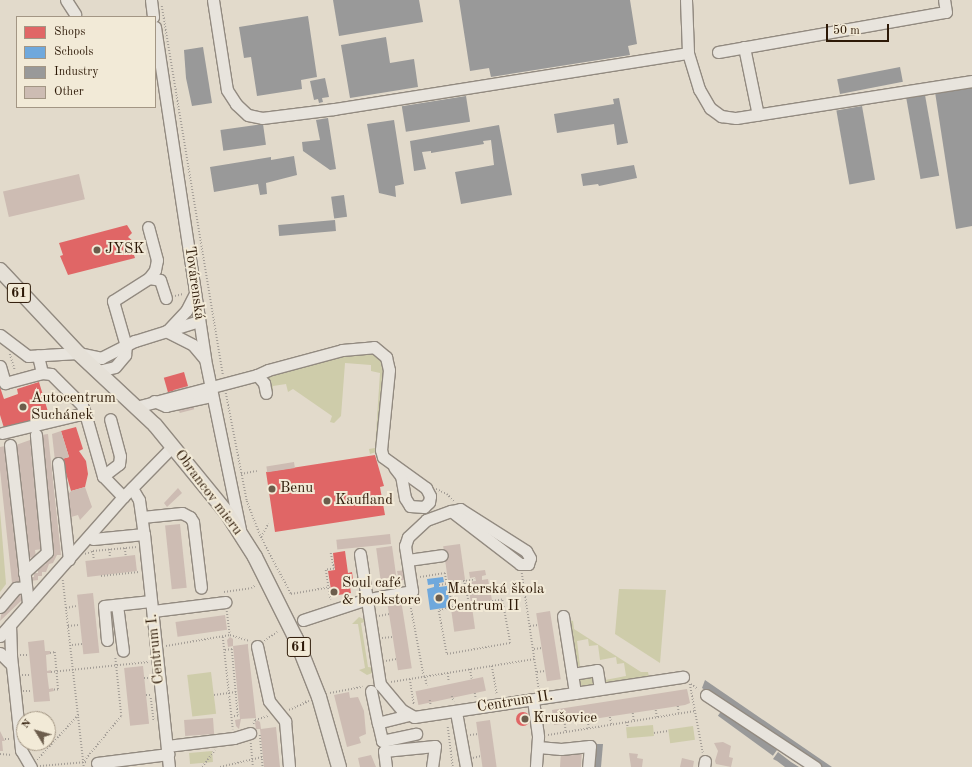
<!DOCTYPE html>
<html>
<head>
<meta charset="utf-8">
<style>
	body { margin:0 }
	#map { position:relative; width:972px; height:767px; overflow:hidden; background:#e2dacb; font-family:"Old Standard TT",serif }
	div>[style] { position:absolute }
	.green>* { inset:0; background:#ceccaa; transform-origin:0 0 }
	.shops>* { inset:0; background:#e06666; transform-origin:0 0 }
	.round { border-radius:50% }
	.schools>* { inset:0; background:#6fa8dc }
	.industry>* { inset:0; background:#999; transform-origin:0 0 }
	.building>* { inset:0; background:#cdbcb3; transform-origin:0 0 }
	.path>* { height:1.5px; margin-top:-0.75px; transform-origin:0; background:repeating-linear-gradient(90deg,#a49e97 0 1px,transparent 0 3px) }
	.roads { filter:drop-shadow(1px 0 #928a80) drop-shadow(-1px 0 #928a80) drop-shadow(0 1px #928a80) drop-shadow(0 -1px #928a80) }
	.minor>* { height:11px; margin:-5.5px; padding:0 5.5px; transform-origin:5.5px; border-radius:5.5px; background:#e8e4dd }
	.major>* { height:14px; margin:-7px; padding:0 7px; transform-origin:7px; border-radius:7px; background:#e5e0d7 }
	.dots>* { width:11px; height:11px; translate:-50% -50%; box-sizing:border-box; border:2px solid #f2ead7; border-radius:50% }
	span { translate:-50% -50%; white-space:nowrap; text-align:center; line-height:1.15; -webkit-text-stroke:4px #f2ead7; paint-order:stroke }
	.shield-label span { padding:1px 3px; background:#f2ead7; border:1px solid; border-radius:3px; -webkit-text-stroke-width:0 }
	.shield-label { font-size:14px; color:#2d1907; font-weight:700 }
	.poi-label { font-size:15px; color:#2d1907 }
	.left { translate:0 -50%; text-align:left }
	.street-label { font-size:15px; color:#2d1907 }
	.legend { position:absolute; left:16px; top:16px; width:140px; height:92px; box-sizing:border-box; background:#f2ead7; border:1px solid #a39684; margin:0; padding:5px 7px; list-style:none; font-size:12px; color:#2d1907 }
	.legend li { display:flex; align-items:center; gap:8px; height:20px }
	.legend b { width:20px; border:1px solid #a39684 }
	.north { position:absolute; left:16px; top:711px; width:40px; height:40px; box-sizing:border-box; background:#f2ead7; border:1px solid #a39684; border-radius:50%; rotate:307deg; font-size:11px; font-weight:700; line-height:16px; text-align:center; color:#2d1907 }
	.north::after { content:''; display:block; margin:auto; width:14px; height:18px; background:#6c5d4c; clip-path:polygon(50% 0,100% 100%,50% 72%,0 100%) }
	.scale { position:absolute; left:826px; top:24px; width:63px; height:18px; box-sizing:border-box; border:2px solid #2d1907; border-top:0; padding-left:5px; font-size:12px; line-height:14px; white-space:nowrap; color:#2d1907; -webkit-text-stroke:3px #f2ead7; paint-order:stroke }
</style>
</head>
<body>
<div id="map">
	<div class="green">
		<div style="clip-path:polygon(372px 351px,381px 358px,384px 368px,376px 452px,370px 454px,369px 449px,375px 448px,380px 373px,371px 371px,371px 365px,345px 363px,341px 416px,334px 423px,330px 422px,332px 416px,293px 389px,288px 392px,286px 384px,273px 386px,273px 391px,270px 390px,267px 375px,341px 353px)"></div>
		<div style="clip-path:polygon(0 510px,6px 584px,0 592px)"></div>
		<div style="clip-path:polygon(619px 589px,666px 590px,660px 663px,615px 634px)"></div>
		<div style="clip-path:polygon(359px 617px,368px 621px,361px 623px,368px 667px,375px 668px,372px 673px,367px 675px,359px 670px,365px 668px,358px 624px,352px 624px)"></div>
		<div style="clip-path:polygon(569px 620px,573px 621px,574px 629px,641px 672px,648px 672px,649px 677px,603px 684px,605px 680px,626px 676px,624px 663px,617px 664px,616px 657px,600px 660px,598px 645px,589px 646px,588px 639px,577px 641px,580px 666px,576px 668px)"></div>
		<div style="left:211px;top:672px;width:42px;height:24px;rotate:83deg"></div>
		<div style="clip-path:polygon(579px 676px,593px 676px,595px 682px,593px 685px,580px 687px,577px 679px)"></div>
		<div style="left:653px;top:725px;width:11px;height:27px;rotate:85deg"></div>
		<div style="left:693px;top:726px;width:14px;height:25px;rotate:82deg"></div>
		<div style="left:212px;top:751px;width:11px;height:23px;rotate:85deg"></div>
	</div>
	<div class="shops">
		<div style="clip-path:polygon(127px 225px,132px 233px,128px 237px,134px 242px,131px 246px,135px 258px,68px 275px,60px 256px,63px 255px,59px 243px)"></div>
		<div style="left:184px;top:372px;width:15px;height:21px;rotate:74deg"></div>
		<div style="clip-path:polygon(39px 382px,49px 415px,4px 428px,0 415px,0 387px,4px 399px,18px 394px,17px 389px)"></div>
		<div style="clip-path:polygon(76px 427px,83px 449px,79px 451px,86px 461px,88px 474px,85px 487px,71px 491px,62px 459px,69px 457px,61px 431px)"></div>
		<div style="clip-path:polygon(375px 455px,384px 486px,380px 487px,385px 515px,275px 532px,266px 472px)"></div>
		<div style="clip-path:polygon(345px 551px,348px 573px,352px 572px,353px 580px,349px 581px,351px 593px,332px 596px,328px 571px,335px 570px,333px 553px)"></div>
		<div class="round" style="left:516px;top:712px;width:14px;height:14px"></div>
	</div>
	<div class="schools">
		<div style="clip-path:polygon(443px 577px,444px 582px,439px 583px,439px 587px,447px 586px,450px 607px,430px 610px,427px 589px,434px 587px,434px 584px,428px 585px,427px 579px)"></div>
	</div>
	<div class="industry">
		<div style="clip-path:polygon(333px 0,419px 0,423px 22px,339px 36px)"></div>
		<div style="clip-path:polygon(459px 0,630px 0,637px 44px,628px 46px,630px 55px,491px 77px,489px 68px,470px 71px)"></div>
		<div style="clip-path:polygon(308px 16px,317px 77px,301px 80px,302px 89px,257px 96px,251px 57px,244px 58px,239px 27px)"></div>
		<div style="clip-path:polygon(386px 37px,390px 63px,414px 59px,418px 87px,350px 98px,341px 45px)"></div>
		<div style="clip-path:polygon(203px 47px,212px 103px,192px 106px,186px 78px,184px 50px)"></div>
		<div style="left:900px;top:67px;width:15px;height:64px;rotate:79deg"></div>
		<div style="clip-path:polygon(325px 78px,329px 97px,322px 98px,323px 102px,319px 103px,318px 99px,314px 100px,310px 81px)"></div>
		<div style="clip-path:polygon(972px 86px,972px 226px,956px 229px,935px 92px)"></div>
		<div style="left:925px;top:95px;width:82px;height:19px;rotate:80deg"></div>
		<div style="left:466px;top:96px;width:26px;height:65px;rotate:81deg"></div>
		<div style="clip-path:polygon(619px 98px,628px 143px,617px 145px,614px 124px,557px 133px,554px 114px,614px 104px,613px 99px)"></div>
		<div style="left:862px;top:106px;width:75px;height:26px;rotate:80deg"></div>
		<div style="clip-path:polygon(328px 118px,336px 169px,330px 170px,303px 151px,302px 142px,320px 140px,316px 120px)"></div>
		<div style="clip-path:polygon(394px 120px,404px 184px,395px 186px,396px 197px,379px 193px,367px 124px)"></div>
		<div style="left:263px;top:124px;width:21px;height:43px;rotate:82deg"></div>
		<div style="clip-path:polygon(499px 125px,512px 195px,461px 204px,455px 172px,494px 165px,491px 140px,483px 141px,484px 144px,431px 153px,431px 151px,422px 152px,426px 169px,414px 171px,410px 141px)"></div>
		<div style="clip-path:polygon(294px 156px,297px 175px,266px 183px,267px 194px,260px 195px,258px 184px,214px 192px,210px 167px,271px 157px,271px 160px)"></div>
		<div style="clip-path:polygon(634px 165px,637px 178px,599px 186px,598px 184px,583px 186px,581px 174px)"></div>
		<div style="left:344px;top:195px;width:22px;height:13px;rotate:82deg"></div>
		<div style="left:335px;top:220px;width:11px;height:57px;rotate:85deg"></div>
		<div style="clip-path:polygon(705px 680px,832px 767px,819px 767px,702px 688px)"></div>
		<div style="left:722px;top:710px;width:68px;height:7px;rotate:36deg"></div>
		<div style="clip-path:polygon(595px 744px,603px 744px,601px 767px,592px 767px)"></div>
		<div style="clip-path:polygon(778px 752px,791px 762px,799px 767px,785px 767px,777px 761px,773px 759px)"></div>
	</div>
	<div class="building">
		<div style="left:79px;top:174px;width:26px;height:78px;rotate:77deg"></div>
		<div style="left:188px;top:386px;width:24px;height:15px;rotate:75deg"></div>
		<div style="clip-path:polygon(61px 431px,69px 457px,55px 461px,52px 434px)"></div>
		<div style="clip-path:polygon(48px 434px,61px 555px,57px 555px,53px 563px,49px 564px,46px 572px,42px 572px,42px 576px,38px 576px,38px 580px,30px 581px,30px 577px,34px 577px,34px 573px,38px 573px,38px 569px,46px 564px,45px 560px,54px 556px,41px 435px)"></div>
		<div style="clip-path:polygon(30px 440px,42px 549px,35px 550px,36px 557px,28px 558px,16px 445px)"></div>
		<div style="clip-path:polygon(5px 446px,20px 582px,12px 583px,0 470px,0 447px)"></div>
		<div style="left:294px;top:462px;width:6px;height:28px;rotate:81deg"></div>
		<div style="clip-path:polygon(85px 487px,92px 507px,80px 520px,78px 515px,71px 517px,65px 498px,71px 491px)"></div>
		<div style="clip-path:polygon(178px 488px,182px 493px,167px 507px,164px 503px)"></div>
		<div style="left:180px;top:524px;width:64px;height:15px;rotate:84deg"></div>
		<div style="left:390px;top:534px;width:10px;height:54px;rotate:84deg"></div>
		<div style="left:460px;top:544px;width:36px;height:17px;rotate:82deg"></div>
		<div style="left:392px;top:546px;width:35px;height:16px;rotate:82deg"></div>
		<div style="left:135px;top:555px;width:16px;height:50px;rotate:83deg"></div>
		<div style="clip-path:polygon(407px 570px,408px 579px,399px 581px,397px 571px)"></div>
		<div style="clip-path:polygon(485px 570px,486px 575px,482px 576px,482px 580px,488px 579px,492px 600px,471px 604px,468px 582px,476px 581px,475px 577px,470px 578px,469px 572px)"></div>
		<div style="clip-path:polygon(21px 592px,22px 600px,0 621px,2px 610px,5px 609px,5px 607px)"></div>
		<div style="left:93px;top:593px;width:60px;height:16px;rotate:84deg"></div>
		<div style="left:401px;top:600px;width:69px;height:14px;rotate:81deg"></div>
		<div style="left:472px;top:607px;width:22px;height:21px;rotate:82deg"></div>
		<div style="left:550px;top:611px;width:69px;height:14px;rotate:81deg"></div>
		<div style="left:225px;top:615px;width:15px;height:50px;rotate:82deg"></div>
		<div style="clip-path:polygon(230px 637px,233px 639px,233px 646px,248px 644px,248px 647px,256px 718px,241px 719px,239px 729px,236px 726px,235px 720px,240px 719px,233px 646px,228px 647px,227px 640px)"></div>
		<div style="clip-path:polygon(44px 640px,45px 651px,50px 651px,50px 654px,46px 655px,47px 671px,51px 670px,51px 673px,47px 673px,49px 689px,53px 688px,54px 691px,49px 692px,50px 701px,34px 702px,28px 642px)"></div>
		<div style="left:143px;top:666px;width:58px;height:19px;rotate:84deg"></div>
		<div style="left:483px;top:677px;width:14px;height:69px;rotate:78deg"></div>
		<div style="clip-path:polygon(687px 689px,690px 703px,685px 705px,554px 725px,552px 710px)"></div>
		<div style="clip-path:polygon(349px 692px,350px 698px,358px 697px,364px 711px,366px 734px,359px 737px,361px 743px,347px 747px,334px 695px)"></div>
		<div style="left:213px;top:718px;width:16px;height:29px;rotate:86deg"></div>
		<div style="clip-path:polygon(257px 720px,260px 722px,261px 729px,276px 727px,280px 767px,264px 767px,260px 729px,256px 729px,255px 723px)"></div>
		<div style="left:490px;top:720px;width:48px;height:14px;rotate:82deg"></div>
		<div style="clip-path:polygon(0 731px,5px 741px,2px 741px,3px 751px,0 751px)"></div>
		<div style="clip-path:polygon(723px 742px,731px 746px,729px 757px,733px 758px,731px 767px,716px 764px,715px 761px,718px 751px,714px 743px)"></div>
		<div style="clip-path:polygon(582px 749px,581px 767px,560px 767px,561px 752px)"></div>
		<div style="clip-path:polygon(629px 753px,638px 754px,637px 758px,643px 759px,642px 767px,631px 767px)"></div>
		<div style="clip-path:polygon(371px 755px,376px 767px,360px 767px,358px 758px)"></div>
		<div style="clip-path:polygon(682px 758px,694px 761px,693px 767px,680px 767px)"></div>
	</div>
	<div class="path">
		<div style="left:162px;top:6px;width:374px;rotate:80.6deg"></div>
		<div style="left:175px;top:296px;width:8px;rotate:-14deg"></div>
		<div style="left:10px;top:354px;width:17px;rotate:73deg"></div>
		<div style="left:226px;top:393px;width:110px;rotate:79deg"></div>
		<div style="left:247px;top:501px;width:39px;rotate:69deg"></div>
		<div style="left:261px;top:537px;width:64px;rotate:62.2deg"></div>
		<div style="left:291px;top:594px;width:39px;rotate:-10deg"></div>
		<div style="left:241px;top:474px;width:16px;rotate:-11deg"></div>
		<div style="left:436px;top:489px;width:12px;rotate:24deg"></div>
		<div style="left:447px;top:494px;width:10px;rotate:45deg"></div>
		<div style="left:261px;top:537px;width:15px;rotate:-62deg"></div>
		<div style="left:125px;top:548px;width:8px;rotate:83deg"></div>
		<div style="left:110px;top:549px;width:8px;rotate:90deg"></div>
		<div style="left:93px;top:551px;width:8px;rotate:83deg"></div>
		<div style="left:331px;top:553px;width:16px;rotate:79deg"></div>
		<div style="left:334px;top:569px;width:8px;rotate:173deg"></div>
		<div style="left:326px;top:570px;width:30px;rotate:81deg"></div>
		<div style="left:85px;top:554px;width:9px;rotate:-21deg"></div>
		<div style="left:93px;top:551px;width:44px;rotate:-5.2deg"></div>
		<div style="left:522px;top:573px;width:118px;rotate:81.7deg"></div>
		<div style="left:101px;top:576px;width:38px;rotate:-6deg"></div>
		<div style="left:420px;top:577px;width:25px;rotate:-9deg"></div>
		<div style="left:445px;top:573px;width:11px;rotate:80deg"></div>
		<div style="left:63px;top:580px;width:188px;rotate:83.6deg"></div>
		<div style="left:449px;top:584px;width:23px;rotate:83deg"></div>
		<div style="left:452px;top:607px;width:17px;rotate:-7deg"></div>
		<div style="left:469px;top:605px;width:25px;rotate:-102deg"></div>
		<div style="left:439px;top:585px;width:36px;rotate:-9deg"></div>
		<div style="left:224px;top:592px;width:27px;rotate:-8deg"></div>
		<div style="left:251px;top:588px;width:6px;rotate:-31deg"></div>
		<div style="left:410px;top:602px;width:76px;rotate:79.4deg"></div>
		<div style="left:452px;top:607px;width:14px;rotate:163deg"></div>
		<div style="left:439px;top:611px;width:44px;rotate:79.5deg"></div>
		<div style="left:447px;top:654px;width:64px;rotate:-9.9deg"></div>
		<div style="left:510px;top:643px;width:44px;rotate:-100.5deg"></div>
		<div style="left:502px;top:600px;width:33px;rotate:171deg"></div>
		<div style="left:66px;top:608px;width:10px;rotate:-11deg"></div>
		<div style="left:227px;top:611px;width:24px;rotate:83deg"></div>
		<div style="left:379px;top:616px;width:10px;rotate:-11deg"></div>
		<div style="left:68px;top:626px;width:10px;rotate:-6deg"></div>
		<div style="left:530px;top:626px;width:8px;rotate:-7deg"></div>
		<div style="left:223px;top:637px;width:93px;rotate:83.8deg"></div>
		<div style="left:382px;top:638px;width:10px;rotate:-6deg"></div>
		<div style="left:264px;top:641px;width:16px;rotate:-35deg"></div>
		<div style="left:72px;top:645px;width:10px;rotate:-6deg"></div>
		<div style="left:166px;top:646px;width:65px;rotate:-9.8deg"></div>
		<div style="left:230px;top:635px;width:21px;rotate:17deg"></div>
		<div style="left:534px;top:649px;width:8px;rotate:-7deg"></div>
		<div style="left:225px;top:650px;width:7px;rotate:-8deg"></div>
		<div style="left:232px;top:649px;width:67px;rotate:84.9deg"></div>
		<div style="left:238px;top:716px;width:6px;rotate:171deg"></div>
		<div style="left:50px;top:653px;width:5px;rotate:-11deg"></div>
		<div style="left:55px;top:652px;width:38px;rotate:85deg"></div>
		<div style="left:58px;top:690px;width:5px;rotate:180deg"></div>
		<div style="left:20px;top:655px;width:8px"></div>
		<div style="left:386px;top:661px;width:10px;rotate:-11deg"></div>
		<div style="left:492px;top:666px;width:29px;rotate:80deg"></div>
		<div style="left:470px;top:669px;width:10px;rotate:79deg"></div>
		<div style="left:51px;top:672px;width:98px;rotate:-5.9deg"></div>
		<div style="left:537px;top:672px;width:8px;rotate:-7deg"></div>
		<div style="left:448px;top:673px;width:9px;rotate:84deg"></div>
		<div style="left:22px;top:675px;width:8px"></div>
		<div style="left:425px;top:677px;width:9px;rotate:77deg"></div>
		<div style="left:144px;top:678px;width:5px"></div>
		<div style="left:410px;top:679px;width:26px;rotate:81deg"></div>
		<div style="left:391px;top:682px;width:146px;rotate:-9.1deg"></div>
		<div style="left:690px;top:684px;width:70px;rotate:79.3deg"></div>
		<div style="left:691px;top:684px;width:9px;rotate:36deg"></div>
		<div style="left:23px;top:691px;width:8px"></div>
		<div style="left:330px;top:693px;width:33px;rotate:-11deg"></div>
		<div style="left:475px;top:693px;width:6px;rotate:81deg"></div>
		<div style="left:146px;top:695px;width:5px"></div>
		<div style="left:214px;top:695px;width:22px;rotate:-8deg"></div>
		<div style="left:452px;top:696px;width:6px;rotate:72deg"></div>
		<div style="left:151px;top:698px;width:24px;rotate:83deg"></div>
		<div style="left:430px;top:700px;width:6px;rotate:81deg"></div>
		<div style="left:300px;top:705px;width:8px;rotate:-30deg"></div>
		<div style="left:678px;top:706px;width:7px;rotate:82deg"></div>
		<div style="left:289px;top:710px;width:22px;rotate:-24deg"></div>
		<div style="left:656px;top:710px;width:7px;rotate:82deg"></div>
		<div style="left:633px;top:713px;width:8px;rotate:83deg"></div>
		<div style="left:610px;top:717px;width:8px;rotate:76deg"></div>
		<div style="left:588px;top:721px;width:7px;rotate:82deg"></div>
		<div style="left:627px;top:722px;width:6px;rotate:81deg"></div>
		<div style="left:253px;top:724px;width:4px;rotate:-63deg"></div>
		<div style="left:255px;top:720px;width:14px;rotate:-17deg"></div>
		<div style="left:565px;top:724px;width:8px;rotate:83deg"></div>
		<div style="left:448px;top:727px;width:40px;rotate:82.9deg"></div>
		<div style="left:654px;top:733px;width:14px;rotate:-8deg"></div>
		<div style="left:260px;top:735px;width:32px;rotate:85deg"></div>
		<div style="left:470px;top:735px;width:8px;rotate:-7deg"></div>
		<div style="left:548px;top:735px;width:149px;rotate:-9.3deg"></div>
		<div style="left:5px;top:739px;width:6px"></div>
		<div style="left:251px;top:743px;width:24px;rotate:85deg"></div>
		<div style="left:0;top:754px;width:12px;rotate:5deg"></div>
		<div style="left:473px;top:758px;width:8px;rotate:-14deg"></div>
		<div style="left:37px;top:760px;width:62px;rotate:-47.6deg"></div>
		<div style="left:84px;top:761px;width:58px;rotate:-50.6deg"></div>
		<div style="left:121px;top:716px;width:59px;rotate:-95.8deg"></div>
		<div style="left:40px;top:766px;width:47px;rotate:-4.9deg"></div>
		<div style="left:202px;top:767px;width:21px;rotate:-53deg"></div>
		<div style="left:220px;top:767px;width:43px;rotate:-13.4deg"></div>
	</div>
	<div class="roads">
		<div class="minor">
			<div style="left:66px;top:0;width:17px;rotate:57deg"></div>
			<div style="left:151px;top:0;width:17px;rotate:83deg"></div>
			<div style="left:213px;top:0;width:91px;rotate:81.2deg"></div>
			<div style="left:227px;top:90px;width:17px;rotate:57deg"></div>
			<div style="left:236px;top:104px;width:16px;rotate:43deg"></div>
			<div style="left:248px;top:115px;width:14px;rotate:12deg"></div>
			<div style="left:262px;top:118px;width:73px;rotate:-7.1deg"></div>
			<div style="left:334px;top:109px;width:358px;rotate:-9deg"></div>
			<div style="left:686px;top:0;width:53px;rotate:87.8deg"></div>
			<div style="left:688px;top:53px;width:38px;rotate:73deg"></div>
			<div style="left:699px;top:89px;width:22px;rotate:60deg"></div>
			<div style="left:710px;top:108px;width:14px;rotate:36deg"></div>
			<div style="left:721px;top:116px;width:15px;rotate:8deg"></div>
			<div style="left:736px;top:118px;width:239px;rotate:-8.9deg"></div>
			<div style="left:155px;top:27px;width:336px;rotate:81.4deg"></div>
			<div style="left:205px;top:359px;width:175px;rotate:78.4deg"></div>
			<div style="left:744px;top:47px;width:69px;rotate:78.4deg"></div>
			<div style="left:718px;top:52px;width:231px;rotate:-10deg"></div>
			<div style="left:946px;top:12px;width:12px;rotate:-99deg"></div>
			<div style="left:149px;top:278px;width:11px;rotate:10deg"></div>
			<div style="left:160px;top:280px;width:19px;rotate:72deg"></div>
			<div style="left:169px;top:329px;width:25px;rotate:-47deg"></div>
			<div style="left:186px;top:311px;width:20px;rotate:-63deg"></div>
			<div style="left:166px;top:331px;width:30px;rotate:27deg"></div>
			<div style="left:193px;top:345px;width:17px;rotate:50deg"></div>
			<div style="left:0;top:335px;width:35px;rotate:37deg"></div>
			<div style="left:28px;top:356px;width:50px;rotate:-3.4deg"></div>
			<div style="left:78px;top:353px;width:24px;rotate:12deg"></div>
			<div style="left:101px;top:358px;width:38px;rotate:-27deg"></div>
			<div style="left:135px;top:341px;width:67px;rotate:-17.4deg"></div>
			<div style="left:0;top:366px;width:18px;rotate:74deg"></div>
			<div style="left:5px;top:383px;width:38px;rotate:-15deg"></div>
			<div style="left:98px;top:371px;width:17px;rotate:-13deg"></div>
			<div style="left:115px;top:367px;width:16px;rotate:-50deg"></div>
			<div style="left:125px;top:355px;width:9px;rotate:-84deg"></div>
			<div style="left:126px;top:346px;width:47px;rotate:-106.1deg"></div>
			<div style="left:113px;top:301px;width:43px;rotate:-32.6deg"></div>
			<div style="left:149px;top:278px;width:10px;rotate:-53deg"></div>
			<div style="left:155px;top:270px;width:10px;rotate:-79deg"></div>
			<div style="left:157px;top:260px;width:34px;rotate:-105deg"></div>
			<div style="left:257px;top:375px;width:11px;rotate:49deg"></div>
			<div style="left:264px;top:383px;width:10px;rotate:79deg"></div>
			<div style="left:154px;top:401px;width:13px;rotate:23deg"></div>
			<div style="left:166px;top:406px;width:47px;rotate:-12.3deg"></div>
			<div style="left:136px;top:407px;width:125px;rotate:-14.8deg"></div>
			<div style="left:257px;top:375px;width:12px;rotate:-24deg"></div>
			<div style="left:268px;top:370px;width:77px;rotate:-15.1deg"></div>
			<div style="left:342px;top:350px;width:32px;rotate:-5deg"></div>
			<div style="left:374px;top:347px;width:16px;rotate:40deg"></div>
			<div style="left:386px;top:357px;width:13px;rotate:77deg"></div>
			<div style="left:389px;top:370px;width:80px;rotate:95.7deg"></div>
			<div style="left:381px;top:450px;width:7px;rotate:74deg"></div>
			<div style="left:383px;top:457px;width:53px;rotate:35.8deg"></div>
			<div style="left:426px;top:488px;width:9px;rotate:63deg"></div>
			<div style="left:430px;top:496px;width:6px;rotate:99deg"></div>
			<div style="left:429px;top:502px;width:7px;rotate:135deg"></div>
			<div style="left:424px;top:507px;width:14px;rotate:-176deg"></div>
			<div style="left:410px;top:506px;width:9px;rotate:-122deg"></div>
			<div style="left:405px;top:498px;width:22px;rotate:-100deg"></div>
			<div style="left:401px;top:476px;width:11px;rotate:-128deg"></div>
			<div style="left:85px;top:413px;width:66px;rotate:74.1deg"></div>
			<div style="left:103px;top:476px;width:29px;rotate:46deg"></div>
			<div style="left:2px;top:433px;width:85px;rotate:-13.5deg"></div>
			<div style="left:85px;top:413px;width:9px;rotate:-111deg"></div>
			<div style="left:82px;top:405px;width:44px;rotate:-135deg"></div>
			<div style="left:51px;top:374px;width:9px;rotate:-174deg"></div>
			<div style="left:42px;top:373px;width:18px;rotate:-103deg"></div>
			<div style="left:10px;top:445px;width:160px;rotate:83.5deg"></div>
			<div style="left:58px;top:463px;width:97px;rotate:83.5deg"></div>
			<div style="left:103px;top:476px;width:20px;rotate:-37deg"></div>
			<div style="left:119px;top:464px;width:8px;rotate:-83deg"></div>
			<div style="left:120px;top:456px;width:38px;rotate:-105deg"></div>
			<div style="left:132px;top:488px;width:14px;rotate:60deg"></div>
			<div style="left:139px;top:500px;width:34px;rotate:82deg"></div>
			<div style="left:144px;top:534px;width:234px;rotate:83.9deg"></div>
			<div style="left:142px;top:517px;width:40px;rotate:-5.7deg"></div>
			<div style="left:182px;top:513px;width:9px;rotate:27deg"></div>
			<div style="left:190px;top:517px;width:6px;rotate:59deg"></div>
			<div style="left:193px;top:522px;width:66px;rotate:83.1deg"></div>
			<div style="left:93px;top:539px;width:51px;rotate:-5.6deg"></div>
			<div style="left:360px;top:554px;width:132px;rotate:81.3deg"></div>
			<div style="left:380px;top:684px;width:34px;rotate:50deg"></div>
			<div style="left:402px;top:710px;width:14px;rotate:30deg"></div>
			<div style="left:414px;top:717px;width:272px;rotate:-8.5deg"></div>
			<div style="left:408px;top:560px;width:34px;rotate:-8deg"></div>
			<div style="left:24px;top:573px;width:31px;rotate:-42deg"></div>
			<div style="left:47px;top:552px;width:118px;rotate:-95.4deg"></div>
			<div style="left:117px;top:605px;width:46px;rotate:82.6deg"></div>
			<div style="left:0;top:607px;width:25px;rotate:-50deg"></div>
			<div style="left:16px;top:588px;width:10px;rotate:-6deg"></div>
			<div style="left:153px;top:611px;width:73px;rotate:-7.1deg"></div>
			<div style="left:563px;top:616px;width:78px;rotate:81.1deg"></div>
			<div style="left:303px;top:620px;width:64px;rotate:-18.2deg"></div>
			<div style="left:364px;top:600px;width:49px;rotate:-10.6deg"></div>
			<div style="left:412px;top:591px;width:46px;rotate:-98.8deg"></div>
			<div style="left:405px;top:546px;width:9px;rotate:-72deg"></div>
			<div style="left:408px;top:537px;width:25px;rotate:-43deg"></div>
			<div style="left:426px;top:520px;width:27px;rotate:-20deg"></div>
			<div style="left:451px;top:511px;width:87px;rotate:37.5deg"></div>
			<div style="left:520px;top:564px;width:8px"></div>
			<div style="left:528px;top:564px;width:6px;rotate:-72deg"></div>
			<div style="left:530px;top:558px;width:8px;rotate:-120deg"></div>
			<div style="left:526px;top:551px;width:78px;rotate:-147.5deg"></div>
			<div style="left:460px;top:509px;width:9px;rotate:167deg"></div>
			<div style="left:10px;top:625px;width:31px;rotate:88deg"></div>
			<div style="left:11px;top:656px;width:95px;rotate:83.9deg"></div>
			<div style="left:21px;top:750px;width:20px;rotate:60deg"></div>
			<div style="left:0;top:636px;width:186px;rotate:-48.5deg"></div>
			<div style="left:123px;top:497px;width:71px;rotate:-45.6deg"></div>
			<div style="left:107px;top:640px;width:34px;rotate:-95deg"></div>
			<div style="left:104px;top:606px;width:47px;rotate:-6.1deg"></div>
			<div style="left:257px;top:646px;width:56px;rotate:77.7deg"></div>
			<div style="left:269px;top:701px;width:26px;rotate:51deg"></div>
			<div style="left:285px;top:721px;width:46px;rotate:85deg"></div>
			<div style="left:0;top:653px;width:16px;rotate:45deg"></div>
			<div style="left:572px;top:674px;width:25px;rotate:-9deg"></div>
			<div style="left:597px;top:670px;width:19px;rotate:81deg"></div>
			<div style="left:371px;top:691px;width:33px;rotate:78deg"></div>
			<div style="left:706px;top:695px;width:131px;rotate:33.4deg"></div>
			<div style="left:533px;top:700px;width:37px;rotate:82deg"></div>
			<div style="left:538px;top:737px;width:30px;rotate:94deg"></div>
			<div style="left:456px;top:712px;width:56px;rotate:79.7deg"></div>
			<div style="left:409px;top:715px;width:32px;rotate:166deg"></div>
			<div style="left:378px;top:723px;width:18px;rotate:77deg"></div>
			<div style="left:382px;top:741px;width:35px;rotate:-12deg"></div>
			<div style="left:167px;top:746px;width:67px;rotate:-6.8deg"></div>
			<div style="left:234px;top:738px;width:17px;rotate:-17deg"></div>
			<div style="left:538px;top:747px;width:23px;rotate:5deg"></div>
			<div style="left:561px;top:749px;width:29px;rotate:-6deg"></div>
			<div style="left:590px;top:746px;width:21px;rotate:95deg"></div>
			<div style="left:97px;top:763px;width:72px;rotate:-7.2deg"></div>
			<div style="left:386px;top:767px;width:16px;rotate:-97deg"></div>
			<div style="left:384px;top:751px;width:51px;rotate:-5.6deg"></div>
			<div style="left:435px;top:746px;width:21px;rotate:98deg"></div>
			<div style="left:704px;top:767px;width:6px;rotate:-81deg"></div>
		</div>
		<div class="major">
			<div style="left:0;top:270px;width:114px;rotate:46.8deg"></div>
			<div style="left:78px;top:353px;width:105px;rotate:43.1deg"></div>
			<div style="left:155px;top:425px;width:114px;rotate:50.7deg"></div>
			<div style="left:227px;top:513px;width:52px;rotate:57.5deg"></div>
			<div style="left:255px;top:557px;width:92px;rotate:63.4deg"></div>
			<div style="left:296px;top:639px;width:62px;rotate:68.4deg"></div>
			<div style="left:319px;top:697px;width:73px;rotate:74.1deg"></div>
		</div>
	</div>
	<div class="dots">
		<div style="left:97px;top:250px;background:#6c5d4c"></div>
		<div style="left:23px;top:407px;background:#6c5d4c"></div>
		<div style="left:272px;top:489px;background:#6c5d4c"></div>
		<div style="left:327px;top:501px;background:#6c5d4c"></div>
		<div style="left:334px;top:592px;background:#6c5d4c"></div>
		<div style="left:439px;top:598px;background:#6c5d4c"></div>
		<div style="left:525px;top:719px;background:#6c5d4c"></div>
	</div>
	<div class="shield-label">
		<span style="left:19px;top:293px">61</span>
		<span style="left:299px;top:647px">61</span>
	</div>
	<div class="poi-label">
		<span class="left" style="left:105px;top:250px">JYSK</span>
		<span class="left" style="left:31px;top:407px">Autocentrum<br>Suchánek</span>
		<span class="left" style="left:280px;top:489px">Benu</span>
		<span class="left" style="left:335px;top:501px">Kaufland</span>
		<span class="left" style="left:342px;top:592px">Soul café<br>&amp; bookstore</span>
		<span class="left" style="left:447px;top:598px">Materská škola<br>Centrum II</span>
		<span class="left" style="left:533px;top:719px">Krušovice</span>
	</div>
	<div class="street-label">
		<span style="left:194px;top:283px;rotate:82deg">Továrenská</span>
		<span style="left:208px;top:493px;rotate:53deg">Obrancov mieru</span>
		<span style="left:156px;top:649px;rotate:-96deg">Centrum I.</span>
		<span style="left:515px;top:702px;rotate:-9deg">Centrum II.</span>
	</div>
	<ul class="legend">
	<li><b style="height:11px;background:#e06666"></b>Shops</li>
	<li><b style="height:11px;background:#6fa8dc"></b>Schools</li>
	<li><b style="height:11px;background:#999"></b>Industry</li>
	<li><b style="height:11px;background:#cdbcb3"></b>Other</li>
	</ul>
	<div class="north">N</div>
	<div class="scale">50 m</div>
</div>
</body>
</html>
